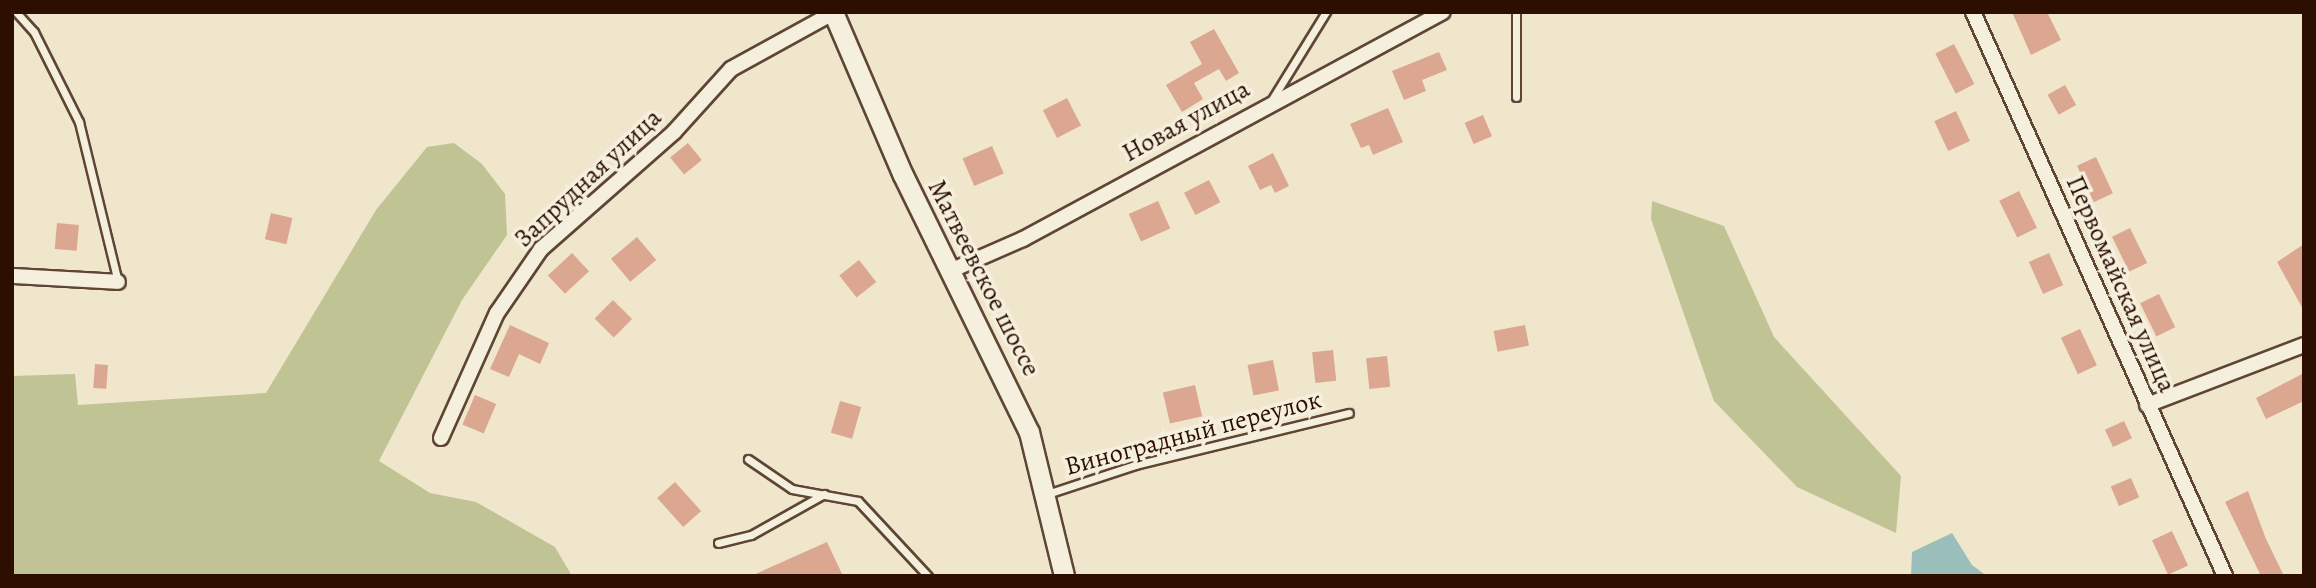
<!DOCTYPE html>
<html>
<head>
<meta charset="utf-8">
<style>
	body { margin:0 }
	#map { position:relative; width:2316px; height:588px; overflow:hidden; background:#f0e6cc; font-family:Alegreya,serif }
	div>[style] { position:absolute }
	.green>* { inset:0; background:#c0c393 }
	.water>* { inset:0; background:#9abfba }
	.building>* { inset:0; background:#dba791; transform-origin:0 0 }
	.roads { filter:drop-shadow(2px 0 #5e4534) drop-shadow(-2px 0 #5e4534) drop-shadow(0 2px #5e4534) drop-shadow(0 -2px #5e4534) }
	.lane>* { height:7px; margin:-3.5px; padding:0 3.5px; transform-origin:3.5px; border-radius:3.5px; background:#f5efde }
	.street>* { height:14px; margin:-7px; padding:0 7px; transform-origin:7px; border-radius:7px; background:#f5efde }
	.secondary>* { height:19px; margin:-9.5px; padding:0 9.5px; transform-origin:9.5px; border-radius:9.5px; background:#f5efde }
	span { translate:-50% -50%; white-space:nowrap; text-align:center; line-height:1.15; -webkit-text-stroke:7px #f5efde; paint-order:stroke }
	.street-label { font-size:26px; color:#2d0f02 }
	.frame { position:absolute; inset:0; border:14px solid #2d0f02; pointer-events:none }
</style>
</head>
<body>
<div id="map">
	<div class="green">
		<div style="clip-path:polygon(454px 143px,482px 164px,505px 194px,507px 235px,462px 300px,379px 461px,430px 493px,476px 502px,555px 547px,572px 576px,12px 576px,12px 376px,75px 374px,78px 405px,266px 393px,376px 210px,427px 147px)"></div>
		<div style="clip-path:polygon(1652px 201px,1724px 226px,1774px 337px,1901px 476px,1896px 533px,1797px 487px,1714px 401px,1651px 219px)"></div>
	</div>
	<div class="water">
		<div style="clip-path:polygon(1952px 533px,1972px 565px,1987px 576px,1911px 576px,1912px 552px)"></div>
	</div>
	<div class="building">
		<div style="clip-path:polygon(2012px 12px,2047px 12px,2061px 40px,2031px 55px)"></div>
		<div style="clip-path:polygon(1214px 29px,1239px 73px,1226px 81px,1219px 69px,1194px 83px,1203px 99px,1182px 112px,1166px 85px,1202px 64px,1190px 42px)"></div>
		<div style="left:1954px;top:44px;width:45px;height:21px;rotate:63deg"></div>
		<div style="clip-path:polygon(1439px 52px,1447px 70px,1422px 80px,1426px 91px,1404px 100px,1392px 71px)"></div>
		<div style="left:2065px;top:85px;width:23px;height:20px;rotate:61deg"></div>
		<div style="left:1067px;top:98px;width:31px;height:27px;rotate:63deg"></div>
		<div style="clip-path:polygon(1388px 108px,1403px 142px,1373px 155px,1369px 145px,1361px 148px,1350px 124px)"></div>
		<div style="left:1956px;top:111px;width:33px;height:24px;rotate:65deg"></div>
		<div style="left:1483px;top:115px;width:23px;height:20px;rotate:67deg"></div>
		<div style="left:688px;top:143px;width:22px;height:23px;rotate:51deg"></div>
		<div style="left:992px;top:146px;width:30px;height:32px;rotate:67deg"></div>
		<div style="clip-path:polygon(1273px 153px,1289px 186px,1275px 193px,1271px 185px,1260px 190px,1248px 166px)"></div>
		<div style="left:2096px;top:157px;width:40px;height:21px;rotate:65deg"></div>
		<div style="left:1209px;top:180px;width:25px;height:28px;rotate:63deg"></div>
		<div style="left:2019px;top:191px;width:41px;height:22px;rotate:64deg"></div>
		<div style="left:1158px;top:201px;width:30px;height:32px;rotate:66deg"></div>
		<div style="left:271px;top:213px;width:22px;height:27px;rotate:13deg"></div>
		<div style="left:57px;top:223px;width:22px;height:26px;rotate:5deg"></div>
		<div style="left:2130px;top:228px;width:39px;height:20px;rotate:64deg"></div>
		<div style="left:637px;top:237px;width:30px;height:34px;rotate:50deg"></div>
		<div style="clip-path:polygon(2304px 244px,2304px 311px,2277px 262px)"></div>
		<div style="left:572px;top:253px;width:25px;height:33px;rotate:47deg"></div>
		<div style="left:2049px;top:253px;width:35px;height:22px;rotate:66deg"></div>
		<div style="left:859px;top:260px;width:28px;height:25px;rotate:52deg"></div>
		<div style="left:2159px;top:294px;width:37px;height:21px;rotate:64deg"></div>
		<div style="left:613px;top:300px;width:27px;height:26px;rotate:45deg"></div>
		<div style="clip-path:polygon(510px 325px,549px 343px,540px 364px,519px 354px,509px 377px,490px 369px)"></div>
		<div style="left:1525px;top:325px;width:21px;height:32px;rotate:79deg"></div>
		<div style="left:2080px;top:329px;width:40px;height:21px;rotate:65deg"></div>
		<div style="left:1333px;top:350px;width:31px;height:21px;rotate:84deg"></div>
		<div style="left:1387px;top:356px;width:31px;height:21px;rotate:84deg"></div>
		<div style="left:1273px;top:360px;width:31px;height:26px;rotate:79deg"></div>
		<div style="left:95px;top:364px;width:13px;height:24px;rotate:4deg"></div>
		<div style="clip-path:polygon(2304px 373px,2304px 401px,2266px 419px,2256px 398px)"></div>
		<div style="left:1195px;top:385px;width:32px;height:33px;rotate:77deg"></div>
		<div style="left:475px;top:395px;width:23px;height:32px;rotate:23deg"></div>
		<div style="left:840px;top:401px;width:22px;height:33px;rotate:16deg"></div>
		<div style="left:2124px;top:421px;width:19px;height:21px;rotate:65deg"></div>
		<div style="left:2131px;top:478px;width:21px;height:22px;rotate:67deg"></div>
		<div style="left:675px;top:482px;width:39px;height:24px;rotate:48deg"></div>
		<div style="clip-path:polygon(2248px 491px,2266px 539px,2284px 576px,2261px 576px,2225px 502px)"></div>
		<div style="left:2172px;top:531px;width:38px;height:22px;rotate:65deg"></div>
		<div style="clip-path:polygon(827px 542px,843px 576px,751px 576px)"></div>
	</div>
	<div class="roads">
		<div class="lane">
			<div style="left:16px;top:12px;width:27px;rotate:48deg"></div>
			<div style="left:34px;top:32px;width:101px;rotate:63.4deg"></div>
			<div style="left:79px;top:122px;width:165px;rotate:76.3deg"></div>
			<div style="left:1516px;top:97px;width:85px;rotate:-90deg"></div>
			<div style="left:1271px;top:101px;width:105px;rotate:-58.3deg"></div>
			<div style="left:748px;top:459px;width:53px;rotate:34.3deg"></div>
			<div style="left:792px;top:489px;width:67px;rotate:10.3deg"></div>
			<div style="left:858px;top:501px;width:103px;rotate:47deg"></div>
			<div style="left:1047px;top:494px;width:93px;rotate:-18.2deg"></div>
			<div style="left:1135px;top:465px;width:220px;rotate:-13.7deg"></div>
			<div style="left:718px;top:543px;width:34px;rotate:-14deg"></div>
			<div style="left:751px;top:535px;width:84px;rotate:-29.3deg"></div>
		</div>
		<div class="street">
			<div style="left:1973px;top:12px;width:618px;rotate:65.92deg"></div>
			<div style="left:952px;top:270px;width:77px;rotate:-23.6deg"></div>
			<div style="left:1023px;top:239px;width:477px;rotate:-28.4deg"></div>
			<div style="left:12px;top:276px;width:106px;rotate:3.2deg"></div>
			<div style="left:2147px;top:405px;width:168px;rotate:-20.9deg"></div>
			<div style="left:441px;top:438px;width:137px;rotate:-65.9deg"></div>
			<div style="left:497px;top:313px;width:78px;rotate:-55.5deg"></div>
			<div style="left:541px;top:249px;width:177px;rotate:-41.3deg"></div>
			<div style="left:674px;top:132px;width:85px;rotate:-47.9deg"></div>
			<div style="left:731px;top:69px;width:116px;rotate:-28.8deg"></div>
		</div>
		<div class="secondary">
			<div style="left:833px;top:12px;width:177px;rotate:66.8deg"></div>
			<div style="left:903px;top:175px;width:286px;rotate:63.9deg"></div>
			<div style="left:1029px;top:432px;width:148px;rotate:76.3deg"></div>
		</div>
	</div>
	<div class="street-label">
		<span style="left:1186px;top:121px;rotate:-29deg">Новая улица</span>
		<span style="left:588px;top:178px;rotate:-43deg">Запрудная улица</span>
		<span style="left:984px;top:278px;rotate:63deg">Матвеевское шоссе</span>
		<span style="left:2121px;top:284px;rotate:66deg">Первомайская улица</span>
		<span style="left:1193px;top:433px;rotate:-15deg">Виноградный переулок</span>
	</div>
	<div class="frame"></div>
</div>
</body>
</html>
